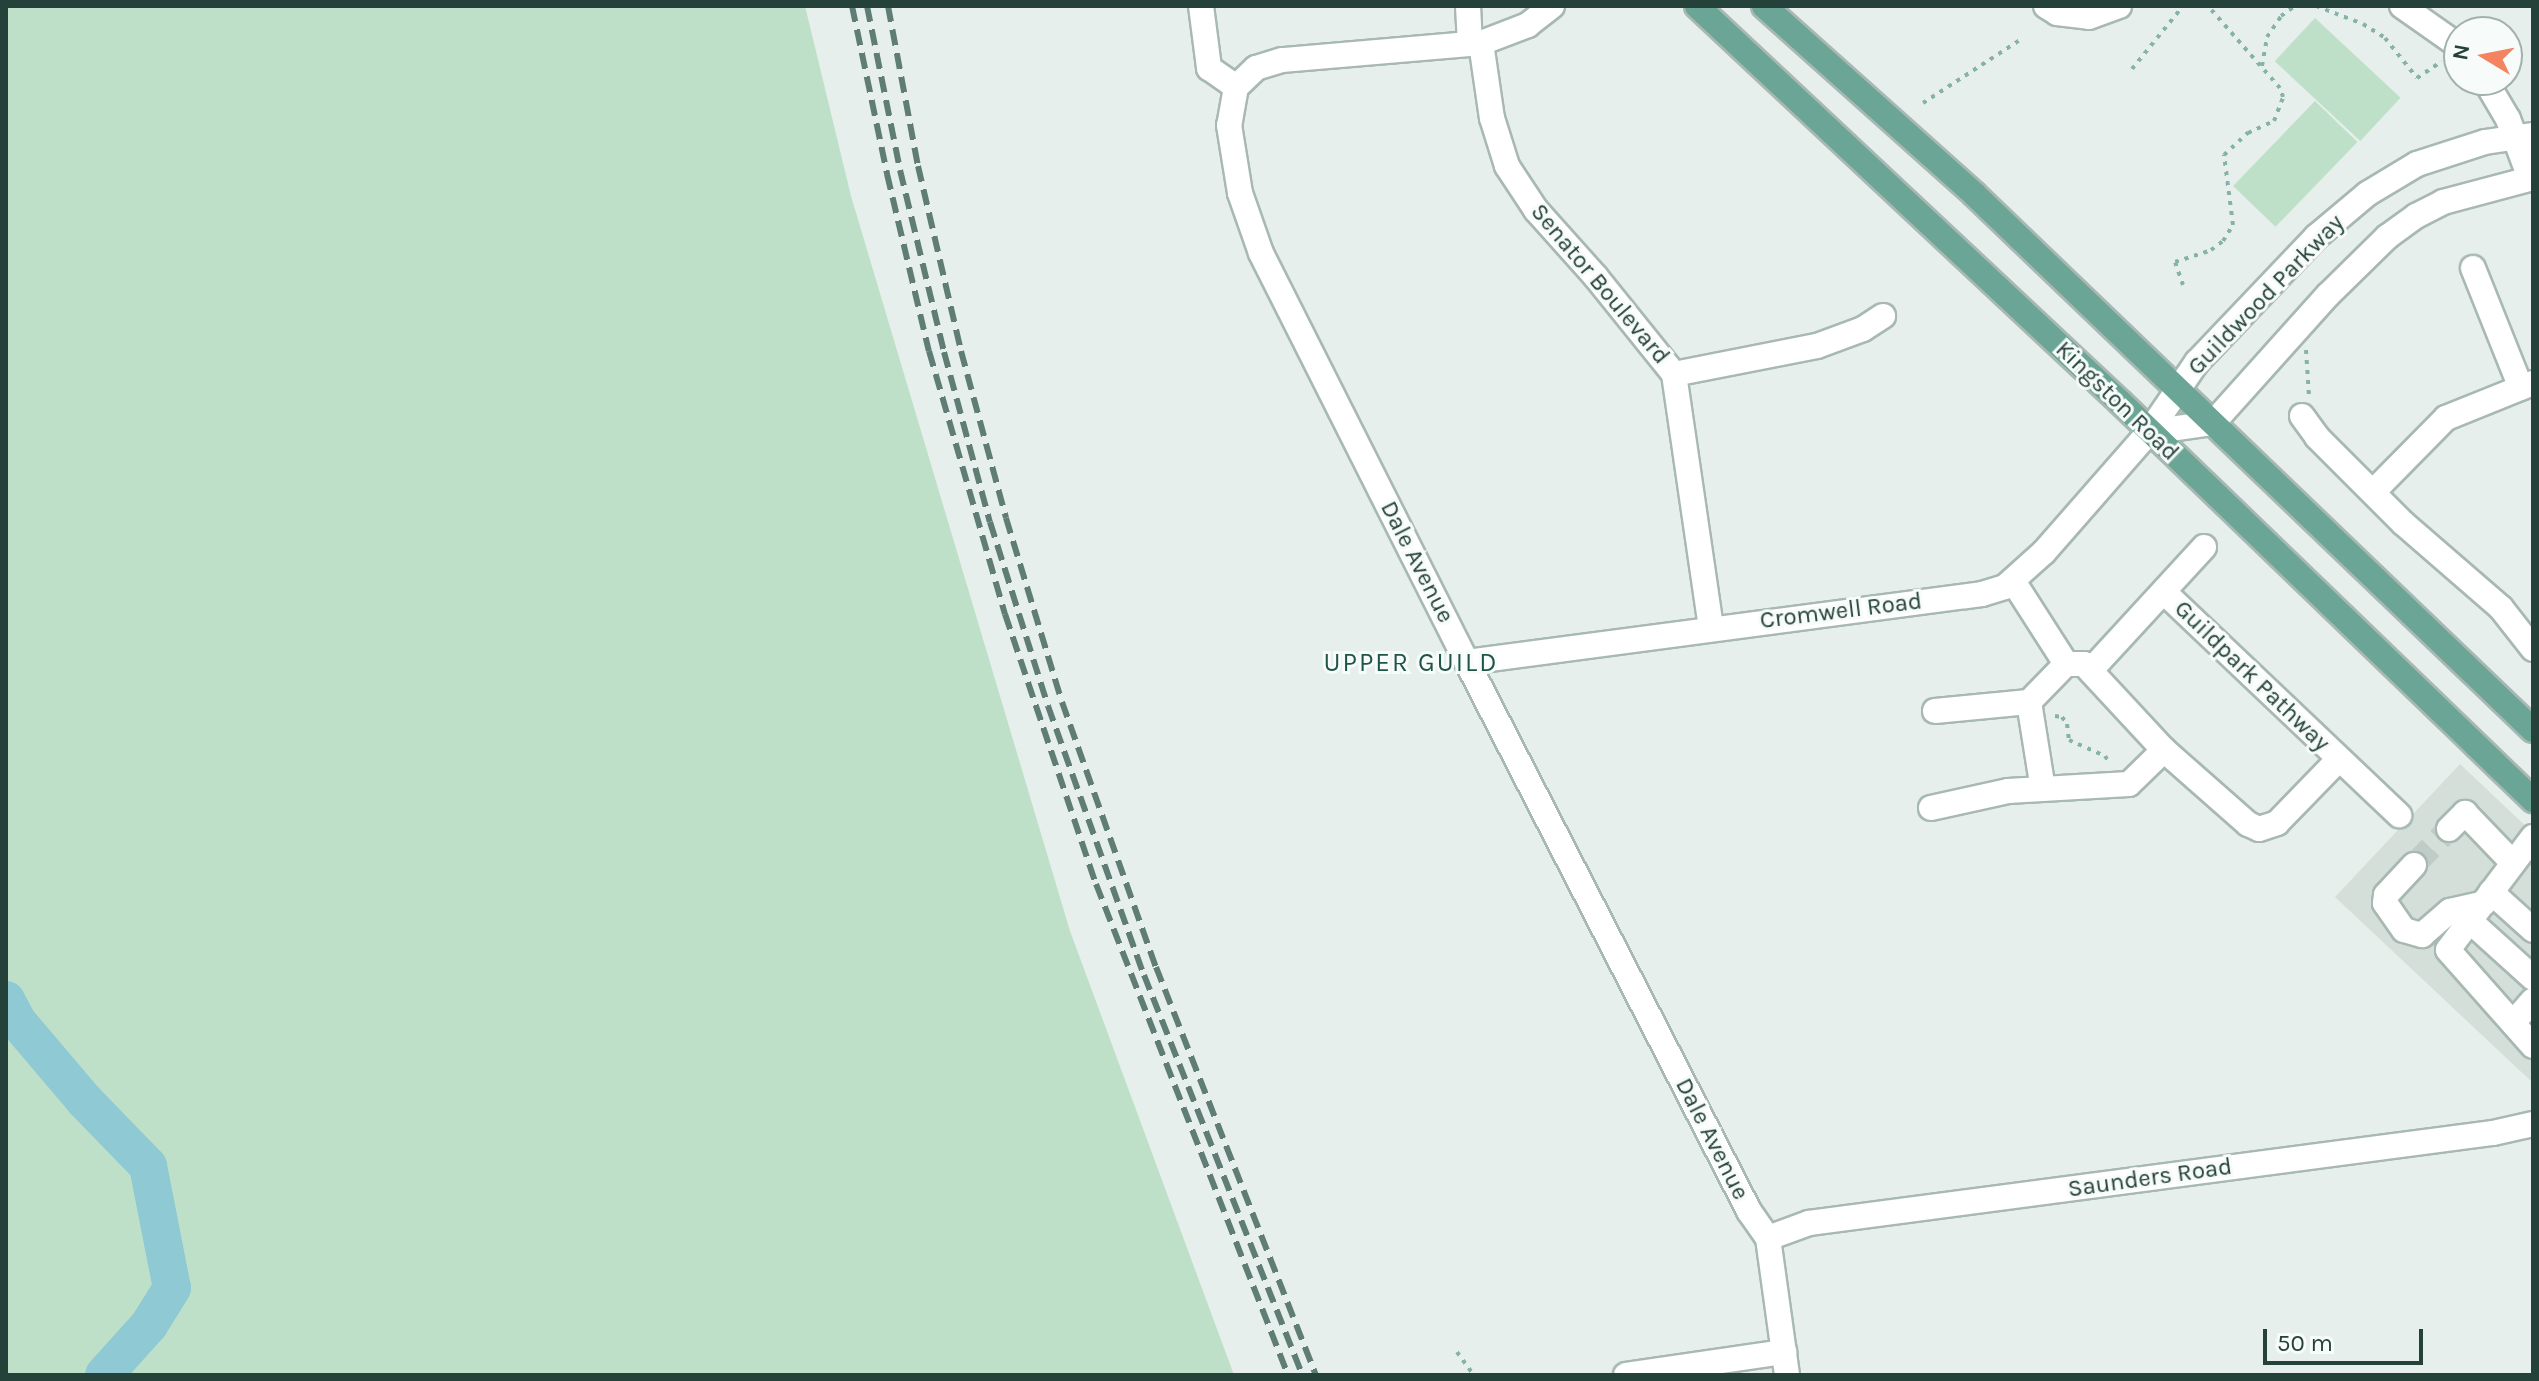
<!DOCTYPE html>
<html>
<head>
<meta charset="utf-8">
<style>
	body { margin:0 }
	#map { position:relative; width:2539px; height:1381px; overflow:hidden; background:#e6efeb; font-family:Karla,sans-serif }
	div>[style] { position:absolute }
	.built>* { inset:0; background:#d4dfda }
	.green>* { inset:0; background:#bfe0c8; transform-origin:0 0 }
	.river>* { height:38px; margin:-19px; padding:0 19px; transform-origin:19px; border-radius:19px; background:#8ec9d4 }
	.minor-tunnel>* { height:24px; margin-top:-12px; transform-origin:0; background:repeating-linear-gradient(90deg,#bfccc8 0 24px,transparent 0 36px) }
	.path>* { height:4px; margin-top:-2px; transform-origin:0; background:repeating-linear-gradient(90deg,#86b3a5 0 4px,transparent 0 10px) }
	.roads { filter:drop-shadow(2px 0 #a8b8b2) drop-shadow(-2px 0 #a8b8b2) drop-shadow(0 2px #a8b8b2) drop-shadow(0 -2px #a8b8b2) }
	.minor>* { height:24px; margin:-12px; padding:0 12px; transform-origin:12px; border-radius:12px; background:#fff }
	.major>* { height:24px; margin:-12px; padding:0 12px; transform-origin:12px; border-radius:12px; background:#6aa596 }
	.rail>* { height:6px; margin-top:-3px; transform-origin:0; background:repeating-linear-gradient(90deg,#5f7d75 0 16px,transparent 0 24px) }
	span { translate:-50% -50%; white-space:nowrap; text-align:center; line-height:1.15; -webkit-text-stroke:6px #f7fbf9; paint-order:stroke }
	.street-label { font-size:24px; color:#24423a }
	.neighbourhood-label { font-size:26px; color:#1f5548; letter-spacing:2px }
	.frame { position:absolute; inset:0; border:8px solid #24423a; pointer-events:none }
	.north { position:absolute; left:2443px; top:16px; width:80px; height:80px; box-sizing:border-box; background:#f7fbf9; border:2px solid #a3b1ad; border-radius:50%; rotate:280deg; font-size:22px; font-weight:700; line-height:32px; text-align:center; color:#24423a }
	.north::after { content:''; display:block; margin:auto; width:28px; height:36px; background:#f4845f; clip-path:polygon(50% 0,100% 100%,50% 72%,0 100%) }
	.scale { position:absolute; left:2263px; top:1329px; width:160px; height:36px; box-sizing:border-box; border:4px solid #24423a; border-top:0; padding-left:10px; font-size:24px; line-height:28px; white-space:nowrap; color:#24423a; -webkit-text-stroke:6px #f7fbf9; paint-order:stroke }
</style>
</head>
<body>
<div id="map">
	<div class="built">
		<div style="clip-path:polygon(2460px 764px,2533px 833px,2533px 1083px,2335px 897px)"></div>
	</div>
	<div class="green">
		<div style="clip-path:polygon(6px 6px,805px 6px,851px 196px,1070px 931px,1234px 1375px,6px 1375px)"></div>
		<div style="left:2315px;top:18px;width:117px;height:59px;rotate:43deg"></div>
		<div style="left:2315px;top:101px;width:59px;height:118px;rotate:44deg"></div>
	</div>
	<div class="river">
		<div style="left:6px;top:1000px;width:24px;rotate:62deg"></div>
		<div style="left:17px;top:1021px;width:104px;rotate:49.7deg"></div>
		<div style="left:84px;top:1100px;width:92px;rotate:45.9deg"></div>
		<div style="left:148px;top:1166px;width:124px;rotate:78.9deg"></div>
		<div style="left:172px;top:1288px;width:44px;rotate:121.9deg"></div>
		<div style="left:149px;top:1325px;width:67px;rotate:132deg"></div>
	</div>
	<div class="minor-tunnel">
		<div style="left:2414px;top:865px;width:50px;rotate:-45.8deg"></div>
	</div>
	<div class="path">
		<div style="left:2316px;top:6px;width:50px;rotate:21deg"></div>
		<div style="left:2363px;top:24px;width:26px;rotate:32deg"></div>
		<div style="left:2385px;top:38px;width:51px;rotate:51.3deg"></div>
		<div style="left:2417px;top:78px;width:30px;rotate:-34deg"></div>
		<div style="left:2262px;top:66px;width:29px;rotate:-80deg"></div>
		<div style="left:2267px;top:37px;width:25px;rotate:-56deg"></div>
		<div style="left:2281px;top:16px;width:17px;rotate:-36deg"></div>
		<div style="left:2132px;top:69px;width:81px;rotate:-51deg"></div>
		<div style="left:1923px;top:103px;width:119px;rotate:-33deg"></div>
		<div style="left:2183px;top:285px;width:24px;rotate:-109deg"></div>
		<div style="left:2175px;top:262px;width:38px;rotate:-18deg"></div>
		<div style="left:2211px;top:250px;width:15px;rotate:-37deg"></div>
		<div style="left:2223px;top:241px;width:19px;rotate:-58deg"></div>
		<div style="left:2233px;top:225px;width:71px;rotate:-97.3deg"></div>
		<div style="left:2224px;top:155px;width:33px;rotate:-43deg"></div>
		<div style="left:2248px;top:133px;width:29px;rotate:-25deg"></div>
		<div style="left:2274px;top:121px;width:26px;rotate:-69deg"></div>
		<div style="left:2283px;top:97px;width:9px;rotate:-108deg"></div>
		<div style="left:2280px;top:88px;width:109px;rotate:-131.3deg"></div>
		<div style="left:2306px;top:350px;width:46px;rotate:86.3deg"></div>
		<div style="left:2055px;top:716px;width:7px;rotate:8deg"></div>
		<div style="left:2062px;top:717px;width:9px;rotate:54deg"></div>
		<div style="left:2067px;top:724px;width:16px;rotate:83deg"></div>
		<div style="left:2069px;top:740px;width:39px;rotate:24deg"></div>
		<div style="left:2105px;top:756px;width:7px;rotate:56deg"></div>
		<div style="left:1457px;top:1352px;width:29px;rotate:54deg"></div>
	</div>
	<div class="roads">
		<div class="minor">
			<div style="left:1201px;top:6px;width:63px;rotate:82.6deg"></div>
			<div style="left:1209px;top:68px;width:33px;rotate:35deg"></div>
			<div style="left:1468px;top:6px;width:38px;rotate:87deg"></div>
			<div style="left:1552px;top:6px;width:31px;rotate:142deg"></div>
			<div style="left:1528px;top:25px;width:50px;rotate:159deg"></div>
			<div style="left:1481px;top:43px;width:200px;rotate:175.1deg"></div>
			<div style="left:1282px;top:60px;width:27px;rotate:163deg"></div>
			<div style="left:1256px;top:68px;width:28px;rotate:136deg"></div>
			<div style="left:1236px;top:87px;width:39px;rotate:100deg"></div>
			<div style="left:1229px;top:125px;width:69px;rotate:80.8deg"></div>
			<div style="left:1240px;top:193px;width:64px;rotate:70.7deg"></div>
			<div style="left:1261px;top:253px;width:458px;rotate:63.3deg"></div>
			<div style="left:1467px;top:662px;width:617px;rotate:62.81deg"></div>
			<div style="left:1749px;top:1211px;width:33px;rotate:55deg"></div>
			<div style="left:1768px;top:1238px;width:138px;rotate:82.1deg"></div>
			<div style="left:2046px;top:6px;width:13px;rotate:32deg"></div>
			<div style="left:2057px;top:13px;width:32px;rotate:7deg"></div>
			<div style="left:2089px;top:17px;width:32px;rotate:-20deg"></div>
			<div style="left:2402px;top:6px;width:70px;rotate:35.1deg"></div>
			<div style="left:1481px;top:43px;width:76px;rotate:81.7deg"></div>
			<div style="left:1492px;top:118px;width:50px;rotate:72.6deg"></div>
			<div style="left:1507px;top:166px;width:53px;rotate:56.6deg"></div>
			<div style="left:1536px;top:210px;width:90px;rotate:48.2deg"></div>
			<div style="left:1596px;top:277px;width:124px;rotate:51.2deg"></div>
			<div style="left:1674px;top:374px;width:256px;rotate:81.7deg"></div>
			<div style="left:2485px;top:80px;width:45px;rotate:59.5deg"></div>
			<div style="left:2508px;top:119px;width:63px;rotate:69.6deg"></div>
			<div style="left:2473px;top:268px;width:129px;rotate:68.2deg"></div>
			<div style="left:1674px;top:374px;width:146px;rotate:-11.1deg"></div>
			<div style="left:1817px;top:346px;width:49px;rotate:-20.3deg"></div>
			<div style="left:1863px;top:329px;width:24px;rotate:-33deg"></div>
			<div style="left:2302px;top:416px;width:26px;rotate:54deg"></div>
			<div style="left:2317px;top:437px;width:122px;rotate:45deg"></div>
			<div style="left:2403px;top:523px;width:130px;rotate:40.9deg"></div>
			<div style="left:2501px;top:608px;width:52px;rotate:52deg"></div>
			<div style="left:2149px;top:432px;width:65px;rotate:-8deg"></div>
			<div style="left:2213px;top:423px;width:172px;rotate:-48.1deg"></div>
			<div style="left:2328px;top:295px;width:83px;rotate:-44.5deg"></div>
			<div style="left:2387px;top:237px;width:36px;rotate:-36deg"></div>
			<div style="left:2416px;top:216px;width:30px;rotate:-27deg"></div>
			<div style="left:2443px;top:202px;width:93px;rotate:-14.9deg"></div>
			<div style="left:2374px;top:491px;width:103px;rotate:-45.4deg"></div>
			<div style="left:2446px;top:418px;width:94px;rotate:-21.9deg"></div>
			<div style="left:2013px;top:581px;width:98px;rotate:57.4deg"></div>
			<div style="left:2165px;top:593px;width:323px;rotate:43.5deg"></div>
			<div style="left:1467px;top:662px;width:519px;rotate:-7.52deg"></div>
			<div style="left:1982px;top:594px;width:24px;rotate:-17deg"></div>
			<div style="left:2005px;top:587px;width:52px;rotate:-41.9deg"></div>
			<div style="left:2044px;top:552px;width:159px;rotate:-48.8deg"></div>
			<div style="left:2149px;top:432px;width:85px;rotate:-55.6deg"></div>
			<div style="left:2197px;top:362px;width:173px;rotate:-46.4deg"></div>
			<div style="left:2316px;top:237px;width:67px;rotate:-40.1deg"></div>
			<div style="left:2367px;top:194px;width:58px;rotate:-31deg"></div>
			<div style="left:2417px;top:164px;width:71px;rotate:-17.9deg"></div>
			<div style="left:2485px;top:142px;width:49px;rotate:-8.3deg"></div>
			<div style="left:2091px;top:670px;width:167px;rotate:-47.4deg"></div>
			<div style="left:2029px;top:702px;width:88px;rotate:80.9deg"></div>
			<div style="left:1935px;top:711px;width:94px;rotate:-5.5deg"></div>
			<div style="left:2029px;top:702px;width:53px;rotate:-45.8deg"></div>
			<div style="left:2066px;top:664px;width:18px"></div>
			<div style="left:2084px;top:664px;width:117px;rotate:47.1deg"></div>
			<div style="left:2164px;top:750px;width:112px;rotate:41.4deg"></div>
			<div style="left:2248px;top:824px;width:12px;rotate:24deg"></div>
			<div style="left:2259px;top:829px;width:19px;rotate:-18deg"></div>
			<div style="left:2277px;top:823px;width:88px;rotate:-45.9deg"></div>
			<div style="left:1931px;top:808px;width:79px;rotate:-12.4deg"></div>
			<div style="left:2008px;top:791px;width:121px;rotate:-3.3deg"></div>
			<div style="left:2129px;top:784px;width:49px;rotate:-44.2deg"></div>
			<div style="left:2449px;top:829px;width:23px;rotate:-45deg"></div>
			<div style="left:2465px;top:813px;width:69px;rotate:46.2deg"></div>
			<div style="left:2533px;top:837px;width:141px;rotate:127deg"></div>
			<div style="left:2448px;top:950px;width:128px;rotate:48.5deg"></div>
			<div style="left:2414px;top:865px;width:41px;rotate:133deg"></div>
			<div style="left:2386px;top:895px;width:8px;rotate:97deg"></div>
			<div style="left:2385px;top:903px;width:33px;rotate:55deg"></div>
			<div style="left:2404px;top:930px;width:19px;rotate:16deg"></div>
			<div style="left:2422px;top:935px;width:37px;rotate:-41deg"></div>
			<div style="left:2450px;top:911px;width:35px;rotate:-13deg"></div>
			<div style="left:2491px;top:892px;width:57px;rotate:42.1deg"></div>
			<div style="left:2470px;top:921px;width:85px;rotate:42.1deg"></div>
			<div style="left:2513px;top:1023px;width:30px;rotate:-49deg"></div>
			<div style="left:1768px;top:1238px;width:44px;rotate:-20.1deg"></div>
			<div style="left:1809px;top:1223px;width:690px;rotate:-7.5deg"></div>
			<div style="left:2493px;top:1133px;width:41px;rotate:-12.7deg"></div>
			<div style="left:1626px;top:1375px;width:160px;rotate:-8.3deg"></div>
		</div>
		<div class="major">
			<div style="left:1697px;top:6px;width:579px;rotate:43.11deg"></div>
			<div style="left:2120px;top:402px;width:574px;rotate:43.94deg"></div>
			<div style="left:1764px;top:6px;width:282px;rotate:41.8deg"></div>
			<div style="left:1974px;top:194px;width:774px;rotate:43.8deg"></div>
		</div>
	</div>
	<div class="rail">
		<div style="left:852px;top:6px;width:172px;rotate:78.2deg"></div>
		<div style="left:887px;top:174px;width:182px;rotate:76.7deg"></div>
		<div style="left:929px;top:351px;width:274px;rotate:73.9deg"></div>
		<div style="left:1005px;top:614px;width:285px;rotate:71.4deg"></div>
		<div style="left:1096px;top:884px;width:527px;rotate:68.64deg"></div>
		<div style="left:867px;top:6px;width:167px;rotate:78.6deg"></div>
		<div style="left:900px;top:170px;width:187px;rotate:76.4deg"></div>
		<div style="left:944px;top:352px;width:176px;rotate:74.9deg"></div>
		<div style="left:990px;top:522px;width:193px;rotate:72.5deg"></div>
		<div style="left:1048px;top:706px;width:286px;rotate:70.4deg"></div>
		<div style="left:1144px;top:975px;width:430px;rotate:68.4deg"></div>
		<div style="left:888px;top:6px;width:163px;rotate:79.4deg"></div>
		<div style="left:918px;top:166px;width:190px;rotate:76.9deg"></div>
		<div style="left:961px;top:351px;width:173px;rotate:74.9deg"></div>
		<div style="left:1006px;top:518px;width:192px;rotate:73.1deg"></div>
		<div style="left:1062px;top:702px;width:281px;rotate:70.5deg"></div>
		<div style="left:1156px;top:967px;width:438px;rotate:68.6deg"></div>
	</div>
	<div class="street-label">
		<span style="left:1600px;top:284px;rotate:50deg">Senator Boulevard</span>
		<span style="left:2266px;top:295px;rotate:-46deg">Guildwood Parkway</span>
		<span style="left:2117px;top:401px;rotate:44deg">Kingston Road</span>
		<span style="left:1417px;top:562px;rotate:63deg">Dale Avenue</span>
		<span style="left:1841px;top:611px;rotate:-7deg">Cromwell Road</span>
		<span style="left:2252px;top:676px;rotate:44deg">Guildpark Pathway</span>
		<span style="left:1712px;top:1139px;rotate:63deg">Dale Avenue</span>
		<span style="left:2150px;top:1178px;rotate:-8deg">Saunders Road</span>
	</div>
	<div class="neighbourhood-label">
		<span style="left:1411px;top:663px">UPPER GUILD</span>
	</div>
	<div class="frame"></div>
	<div class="north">N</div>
	<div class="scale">50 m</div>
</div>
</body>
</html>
